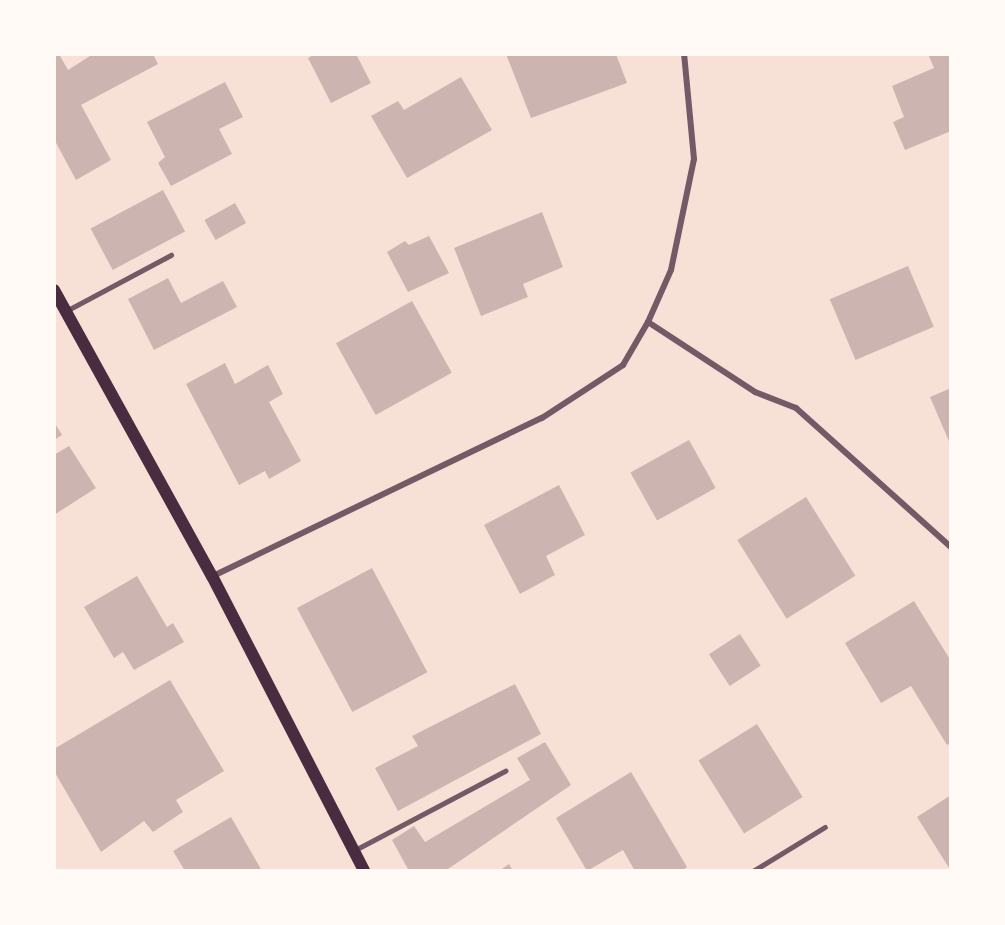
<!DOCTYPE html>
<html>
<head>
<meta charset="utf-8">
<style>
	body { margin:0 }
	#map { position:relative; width:1005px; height:925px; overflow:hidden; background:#f7e1d7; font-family:Arial,sans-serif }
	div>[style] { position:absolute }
	.building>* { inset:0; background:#ccb4b1; transform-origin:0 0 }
	.service>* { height:4.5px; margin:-2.25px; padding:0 2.25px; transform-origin:2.25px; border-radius:2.25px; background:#755966 }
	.minor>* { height:6px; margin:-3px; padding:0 3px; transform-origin:3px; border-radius:3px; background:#755966 }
	.secondary>* { height:12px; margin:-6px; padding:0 6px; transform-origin:6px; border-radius:6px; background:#4a2c40 }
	span { translate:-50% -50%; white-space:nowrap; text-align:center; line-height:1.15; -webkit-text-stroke:5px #fffaf5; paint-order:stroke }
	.frame { position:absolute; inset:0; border:56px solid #fffaf5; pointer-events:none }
</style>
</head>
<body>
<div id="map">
	<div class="building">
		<div style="clip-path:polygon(54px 54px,59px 54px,68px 70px,93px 54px,153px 54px,158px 64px,81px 105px,111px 160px,76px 180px,54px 139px)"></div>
		<div style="clip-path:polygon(315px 54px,356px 54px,371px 83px,331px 103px,308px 58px)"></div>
		<div style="clip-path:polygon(506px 54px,616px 54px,627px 83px,531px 118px)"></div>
		<div style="clip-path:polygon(928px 54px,951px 54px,951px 131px,905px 150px,893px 122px,904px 117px,892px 86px,934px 68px)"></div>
		<div style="clip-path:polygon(461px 77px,492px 130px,407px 178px,371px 116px,398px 101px,404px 110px)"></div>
		<div style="clip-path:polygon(225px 82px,243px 117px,219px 129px,232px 154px,171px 186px,158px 163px,165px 157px,147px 122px)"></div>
		<div style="left:163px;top:190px;width:47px;height:82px;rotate:62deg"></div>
		<div style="left:235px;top:203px;width:23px;height:35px;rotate:61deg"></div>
		<div style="clip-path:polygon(542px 212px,563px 267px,523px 284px,528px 297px,481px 316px,454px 248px)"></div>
		<div style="clip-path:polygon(429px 236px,449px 273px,408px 292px,387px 252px,405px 241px,409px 245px)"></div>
		<div style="left:908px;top:266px;width:66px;height:85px;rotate:67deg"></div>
		<div style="clip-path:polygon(168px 278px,181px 303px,223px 281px,237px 307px,154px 350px,128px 299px)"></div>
		<div style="left:412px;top:301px;width:82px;height:87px;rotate:61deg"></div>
		<div style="clip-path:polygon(225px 363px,235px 384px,268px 365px,283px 394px,269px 402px,301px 461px,269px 479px,265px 471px,239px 485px,186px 384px)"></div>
		<div style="clip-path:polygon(951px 388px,951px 446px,930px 397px)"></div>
		<div style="clip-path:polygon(54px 422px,62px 435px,54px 440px)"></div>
		<div style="left:689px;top:440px;width:55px;height:67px;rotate:61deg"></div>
		<div style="clip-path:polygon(69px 446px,96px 488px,54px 515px,54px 455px)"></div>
		<div style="clip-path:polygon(559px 485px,585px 535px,546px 556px,555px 575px,520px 594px,484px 525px)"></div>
		<div style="left:806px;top:497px;width:93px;height:81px;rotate:58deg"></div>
		<div style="left:372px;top:568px;width:118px;height:85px;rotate:62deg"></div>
		<div style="clip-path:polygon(137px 576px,167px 627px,173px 623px,184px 642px,134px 670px,123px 652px,114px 658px,84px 607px)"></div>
		<div style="clip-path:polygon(914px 601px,951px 661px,951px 743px,947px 745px,911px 686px,881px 703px,845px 643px)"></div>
		<div style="left:740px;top:634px;width:38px;height:37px;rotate:57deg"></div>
		<div style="clip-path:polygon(170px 680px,224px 771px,176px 800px,183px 812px,153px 832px,144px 821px,101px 852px,54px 771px,54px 749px)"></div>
		<div style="clip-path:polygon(515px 684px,541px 734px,398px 811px,375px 768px,418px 746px,412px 736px)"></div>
		<div style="left:757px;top:724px;width:86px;height:69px;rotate:58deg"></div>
		<div style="clip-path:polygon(545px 742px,571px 785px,445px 871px,409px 871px,392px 840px,414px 826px,425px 842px,530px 780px,517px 758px)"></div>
		<div style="clip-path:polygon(631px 772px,687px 867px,681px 871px,635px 871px,623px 850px,587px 871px,556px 818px)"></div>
		<div style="clip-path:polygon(951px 795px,951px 871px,917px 817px)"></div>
		<div style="clip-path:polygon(231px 817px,262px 871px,185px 871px,173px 851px)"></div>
		<div style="clip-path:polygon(509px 864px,513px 871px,499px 871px)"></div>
	</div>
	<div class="service">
		<div style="left:66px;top:311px;width:119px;rotate:-28.1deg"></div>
		<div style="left:355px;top:850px;width:170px;rotate:-27.8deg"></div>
		<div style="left:753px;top:871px;width:84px;rotate:-31.4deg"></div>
	</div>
	<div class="minor">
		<div style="left:648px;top:322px;width:128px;rotate:33.2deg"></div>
		<div style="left:755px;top:392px;width:44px;rotate:21.3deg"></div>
		<div style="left:796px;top:408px;width:208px;rotate:41.9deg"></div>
		<div style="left:213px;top:576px;width:365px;rotate:-25.7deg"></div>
		<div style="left:542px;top:418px;width:97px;rotate:-33.2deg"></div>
		<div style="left:623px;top:365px;width:50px;rotate:-59.8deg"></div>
		<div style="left:648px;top:322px;width:57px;rotate:-66.1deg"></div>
		<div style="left:671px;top:270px;width:113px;rotate:-78.3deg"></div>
		<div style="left:694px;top:159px;width:105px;rotate:-95.4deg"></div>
	</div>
	<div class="secondary">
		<div style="left:54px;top:290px;width:327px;rotate:61.1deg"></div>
		<div style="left:212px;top:576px;width:332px;rotate:62.7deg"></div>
	</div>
	<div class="frame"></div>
</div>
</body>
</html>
